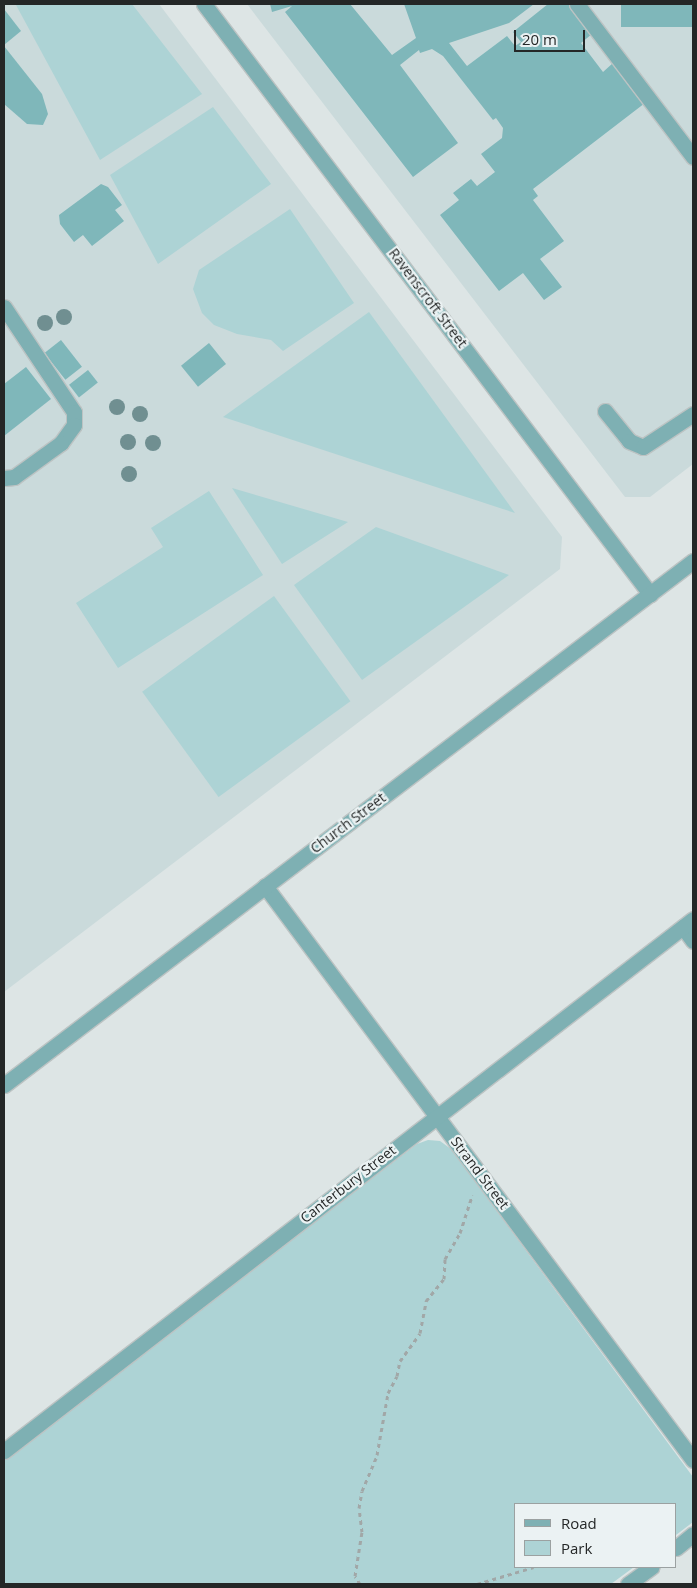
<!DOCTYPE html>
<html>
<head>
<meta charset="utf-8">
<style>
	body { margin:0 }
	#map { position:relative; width:697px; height:1588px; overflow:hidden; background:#dde5e5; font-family:"Open Sans",sans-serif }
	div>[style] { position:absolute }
	.built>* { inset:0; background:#cadadb }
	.green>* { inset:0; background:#add3d5; transform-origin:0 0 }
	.building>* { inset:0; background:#7fb7ba; transform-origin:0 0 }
	.path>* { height:3px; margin-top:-1.5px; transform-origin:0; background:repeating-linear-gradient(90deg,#a1a7a7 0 4px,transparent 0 8px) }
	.roads { filter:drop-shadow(1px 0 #bcc3c3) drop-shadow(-1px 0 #bcc3c3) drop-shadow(0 1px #bcc3c3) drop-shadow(0 -1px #bcc3c3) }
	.minor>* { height:15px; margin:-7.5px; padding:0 7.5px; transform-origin:7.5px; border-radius:7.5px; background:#7eb0b3 }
	.trees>* { width:16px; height:16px; margin:-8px; border-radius:50%; background:#708f91 }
	span { translate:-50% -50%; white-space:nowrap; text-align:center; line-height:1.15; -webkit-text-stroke:4.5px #ebf2f3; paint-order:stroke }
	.street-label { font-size:14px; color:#242727 }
	.frame { position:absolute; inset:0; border:5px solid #242727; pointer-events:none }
	.legend { position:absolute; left:514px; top:1503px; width:162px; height:65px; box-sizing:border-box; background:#ebf2f3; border:1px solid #9ba1a1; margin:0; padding:6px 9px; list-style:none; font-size:15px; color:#242727 }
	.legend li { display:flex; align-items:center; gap:10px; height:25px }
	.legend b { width:25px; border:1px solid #9ba1a1 }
	.scale { position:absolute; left:514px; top:30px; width:71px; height:22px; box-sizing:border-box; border:2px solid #242727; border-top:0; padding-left:6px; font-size:15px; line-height:18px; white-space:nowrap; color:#242727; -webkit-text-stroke:4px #ebf2f3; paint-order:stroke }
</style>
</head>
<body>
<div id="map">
	<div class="built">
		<div style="clip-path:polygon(4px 4px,159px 4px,562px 537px,560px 569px,4px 992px)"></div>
		<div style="clip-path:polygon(247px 4px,693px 4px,693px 464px,650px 497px,625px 497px)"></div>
	</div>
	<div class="green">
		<div style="clip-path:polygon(132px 4px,202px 94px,100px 160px,16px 5px)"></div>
		<div style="clip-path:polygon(213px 107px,271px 184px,158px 264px,110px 175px)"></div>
		<div style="clip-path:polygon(290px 209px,354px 303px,283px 351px,271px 340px,237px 334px,214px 325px,202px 313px,193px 289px,199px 270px)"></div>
		<div style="clip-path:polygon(369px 312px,515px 513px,223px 417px)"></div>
		<div style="clip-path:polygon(232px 488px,348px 522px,282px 564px)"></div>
		<div style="clip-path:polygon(209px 491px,263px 575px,118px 668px,76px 603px,163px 547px,151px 528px)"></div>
		<div style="clip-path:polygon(376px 527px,509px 575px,362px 680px,294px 585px)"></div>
		<div style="left:274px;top:596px;width:130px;height:163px;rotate:54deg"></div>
		<div style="clip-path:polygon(428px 1140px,440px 1141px,451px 1149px,693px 1477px,693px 1522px,676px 1535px,676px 1504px,516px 1504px,516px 1567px,634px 1567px,611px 1584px,4px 1584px,4px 1461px,417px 1144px)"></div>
	</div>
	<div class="building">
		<div style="clip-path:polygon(270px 4px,350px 4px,392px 55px,416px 38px,404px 4px,534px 4px,509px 23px,449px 43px,467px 66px,507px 36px,515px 46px,521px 42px,513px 32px,548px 4px,568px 4px,592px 34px,581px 43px,603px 72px,613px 63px,645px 103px,533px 189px,538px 196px,533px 200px,564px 241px,540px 259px,562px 287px,544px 300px,523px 273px,499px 291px,440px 215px,459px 200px,453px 193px,471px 179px,477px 186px,495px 172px,481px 154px,502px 138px,503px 128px,496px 118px,493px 120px,443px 56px,432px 49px,420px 53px,419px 50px,400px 65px,458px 143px,413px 177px,285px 12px,292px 6px,272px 12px)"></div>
		<div style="left:621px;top:4px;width:72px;height:23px"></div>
		<div style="clip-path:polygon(4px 9px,21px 31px,4px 45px)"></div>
		<div style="clip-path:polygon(4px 46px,42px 94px,48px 114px,43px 125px,27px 124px,4px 104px)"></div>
		<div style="clip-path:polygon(101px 184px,108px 187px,122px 205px,115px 210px,124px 221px,92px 246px,83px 235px,74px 242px,60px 224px,59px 215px)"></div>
		<div style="left:61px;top:340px;width:34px;height:21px;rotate:52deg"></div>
		<div style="left:209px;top:343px;width:27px;height:36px;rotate:51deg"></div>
		<div style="clip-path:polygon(26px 367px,51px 399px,4px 436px,4px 384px)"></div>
		<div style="left:88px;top:370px;width:16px;height:24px;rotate:52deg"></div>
	</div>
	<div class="path">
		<div style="left:360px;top:1584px;width:9px;rotate:-122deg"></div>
		<div style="left:355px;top:1576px;width:45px;rotate:-81deg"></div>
		<div style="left:362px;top:1532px;width:24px;rotate:-97deg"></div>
		<div style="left:359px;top:1508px;width:17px;rotate:-80deg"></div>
		<div style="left:362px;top:1491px;width:39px;rotate:-67deg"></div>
		<div style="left:377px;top:1455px;width:63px;rotate:-79.9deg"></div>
		<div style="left:388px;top:1393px;width:19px;rotate:-62deg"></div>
		<div style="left:397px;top:1376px;width:15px;rotate:-79deg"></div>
		<div style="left:400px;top:1361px;width:34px;rotate:-54deg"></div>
		<div style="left:420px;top:1333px;width:33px;rotate:-79deg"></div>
		<div style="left:426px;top:1301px;width:28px;rotate:-51deg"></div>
		<div style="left:444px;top:1279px;width:20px;rotate:-87deg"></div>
		<div style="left:445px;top:1259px;width:30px;rotate:-60deg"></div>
		<div style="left:460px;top:1233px;width:40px;rotate:-72deg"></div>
		<div style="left:477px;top:1584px;width:59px;rotate:-16.6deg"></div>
	</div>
	<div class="roads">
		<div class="minor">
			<div style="left:204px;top:4px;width:740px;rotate:52.91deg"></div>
			<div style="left:577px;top:4px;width:192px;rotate:52.8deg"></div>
			<div style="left:4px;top:307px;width:126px;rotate:56.3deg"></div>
			<div style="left:74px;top:412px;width:13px;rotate:90deg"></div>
			<div style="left:74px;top:425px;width:22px;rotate:126deg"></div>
			<div style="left:61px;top:443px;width:58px;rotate:144.1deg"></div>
			<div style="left:14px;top:477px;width:10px;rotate:174deg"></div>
			<div style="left:605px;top:411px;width:38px;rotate:51deg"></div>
			<div style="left:629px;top:441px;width:15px;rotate:23deg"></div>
			<div style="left:643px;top:447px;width:60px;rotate:-33.4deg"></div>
			<div style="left:265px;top:886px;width:716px;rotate:53.29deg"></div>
			<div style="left:683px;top:927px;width:17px;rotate:54deg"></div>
			<div style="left:4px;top:1085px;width:866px;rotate:-37.25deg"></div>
			<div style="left:4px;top:1451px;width:870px;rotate:-37.67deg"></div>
			<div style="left:676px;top:1548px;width:22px;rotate:-39deg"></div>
			<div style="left:628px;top:1584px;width:29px;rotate:-36deg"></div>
		</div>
	</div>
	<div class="trees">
		<div style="left:64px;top:317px"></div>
		<div style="left:45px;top:323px"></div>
		<div style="left:117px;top:407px"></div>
		<div style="left:140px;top:414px"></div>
		<div style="left:128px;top:442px"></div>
		<div style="left:153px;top:443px"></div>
		<div style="left:129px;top:474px"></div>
	</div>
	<div class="street-label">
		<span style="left:428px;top:298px;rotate:53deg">Ravenscroft Street</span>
		<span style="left:348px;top:823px;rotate:-37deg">Church Street</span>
		<span style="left:480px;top:1173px;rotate:53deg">Strand Street</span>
		<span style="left:348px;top:1184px;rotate:-38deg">Canterbury Street</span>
	</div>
	<div class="frame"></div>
	<ul class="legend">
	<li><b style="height:6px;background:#7eb0b3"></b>Road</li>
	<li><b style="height:14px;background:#add3d5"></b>Park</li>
	</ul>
	<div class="scale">20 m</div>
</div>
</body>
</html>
